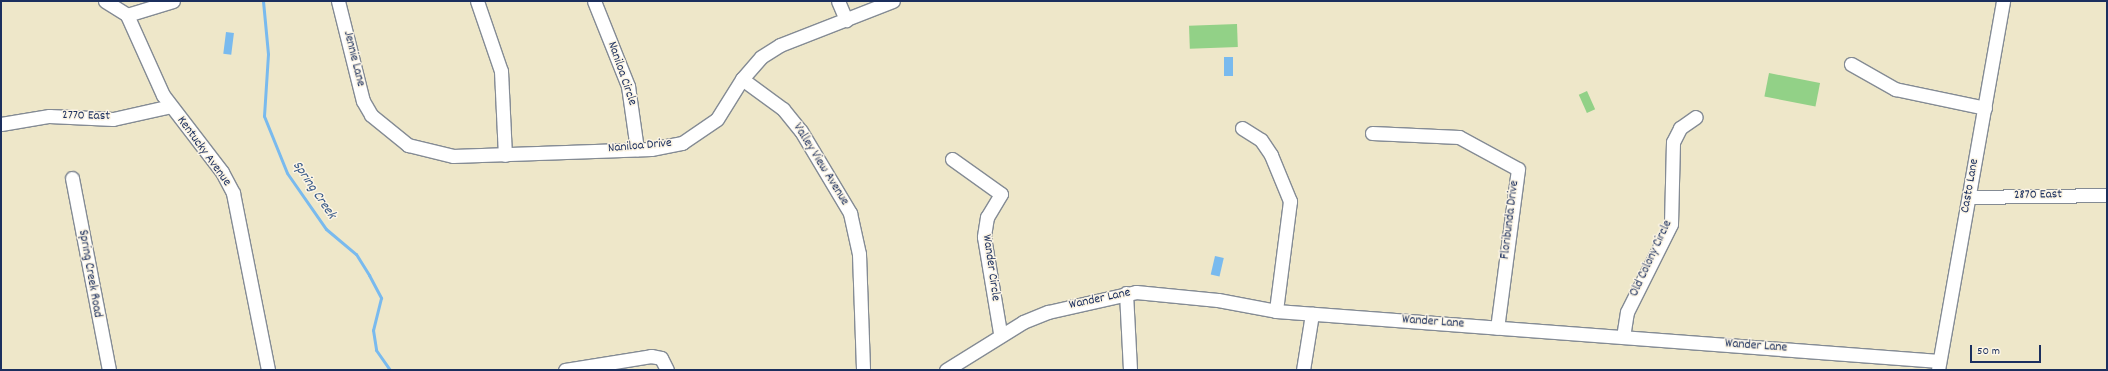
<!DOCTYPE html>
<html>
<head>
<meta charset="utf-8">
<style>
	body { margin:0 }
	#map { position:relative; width:2108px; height:371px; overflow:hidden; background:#eee7c9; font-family:Dekko,sans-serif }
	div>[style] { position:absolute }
	.green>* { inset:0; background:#92d187; transform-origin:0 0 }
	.water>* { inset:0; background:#79baee; transform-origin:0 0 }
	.stream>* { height:3px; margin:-1.5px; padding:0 1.5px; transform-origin:1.5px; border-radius:1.5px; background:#79baee }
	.roads { filter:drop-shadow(1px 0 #848b94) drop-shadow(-1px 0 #848b94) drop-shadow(0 1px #848b94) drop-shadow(0 -1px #848b94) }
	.minor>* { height:13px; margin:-6.5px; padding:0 6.5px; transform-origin:6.5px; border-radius:6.5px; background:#fff }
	span { translate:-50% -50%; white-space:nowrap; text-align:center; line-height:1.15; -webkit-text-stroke:3px #fcf5e5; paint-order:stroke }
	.street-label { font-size:13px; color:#1b2f5e }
	.water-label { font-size:14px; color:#375989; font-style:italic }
	.frame { position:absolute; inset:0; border:2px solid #1b2f5e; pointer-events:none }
	.scale { position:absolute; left:1970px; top:345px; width:71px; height:18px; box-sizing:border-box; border:2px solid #1b2f5e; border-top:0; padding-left:5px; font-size:12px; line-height:14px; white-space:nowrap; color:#1b2f5e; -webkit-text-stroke:3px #fcf5e5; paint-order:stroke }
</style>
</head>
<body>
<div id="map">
	<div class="green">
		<div style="left:1237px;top:24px;width:23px;height:48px;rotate:88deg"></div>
		<div style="left:1769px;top:73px;width:52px;height:24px;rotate:11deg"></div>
		<div style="left:1587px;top:91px;width:20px;height:9px;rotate:66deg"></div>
	</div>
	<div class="water">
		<div style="left:226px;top:32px;width:8px;height:22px;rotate:7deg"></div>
		<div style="left:1224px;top:57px;width:9px;height:19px"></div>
		<div style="left:1215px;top:256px;width:9px;height:19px;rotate:13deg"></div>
	</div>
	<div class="stream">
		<div style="left:263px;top:1px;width:53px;rotate:84.6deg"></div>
		<div style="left:268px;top:54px;width:62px;rotate:93.7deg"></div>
		<div style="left:264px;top:116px;width:61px;rotate:68deg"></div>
		<div style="left:287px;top:173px;width:68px;rotate:55.1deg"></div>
		<div style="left:326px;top:229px;width:39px;rotate:40deg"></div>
		<div style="left:356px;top:254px;width:25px;rotate:58deg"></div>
		<div style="left:369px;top:275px;width:26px;rotate:62deg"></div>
		<div style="left:381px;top:298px;width:33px;rotate:104deg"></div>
		<div style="left:373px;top:330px;width:20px;rotate:81deg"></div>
		<div style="left:376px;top:350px;width:24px;rotate:55deg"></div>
	</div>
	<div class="roads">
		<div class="minor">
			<div style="left:105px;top:1px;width:26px;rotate:32deg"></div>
			<div style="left:127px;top:15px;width:88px;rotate:65.8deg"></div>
			<div style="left:163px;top:95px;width:97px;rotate:52.5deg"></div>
			<div style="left:222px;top:172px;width:24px;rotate:62deg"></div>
			<div style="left:233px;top:193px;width:180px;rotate:78.8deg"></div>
			<div style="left:338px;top:1px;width:103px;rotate:76deg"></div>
			<div style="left:363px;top:101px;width:16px;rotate:60deg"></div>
			<div style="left:371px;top:115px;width:48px;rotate:39deg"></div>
			<div style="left:408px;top:145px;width:46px;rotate:13.7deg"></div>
			<div style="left:453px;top:156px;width:198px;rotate:-2deg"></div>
			<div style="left:651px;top:149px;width:32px;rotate:-11deg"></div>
			<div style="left:682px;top:143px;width:42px;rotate:-34.4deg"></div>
			<div style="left:717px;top:119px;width:47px;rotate:-58deg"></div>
			<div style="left:742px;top:79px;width:29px;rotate:-49deg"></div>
			<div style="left:761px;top:57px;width:22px;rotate:-32deg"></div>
			<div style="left:780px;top:45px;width:121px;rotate:-21.3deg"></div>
			<div style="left:477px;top:1px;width:74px;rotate:71.1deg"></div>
			<div style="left:501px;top:71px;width:84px;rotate:87.3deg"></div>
			<div style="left:594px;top:1px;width:92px;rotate:68.2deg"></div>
			<div style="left:628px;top:86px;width:64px;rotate:81.9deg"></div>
			<div style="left:838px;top:1px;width:21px;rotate:67deg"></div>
			<div style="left:127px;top:15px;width:48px;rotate:-16.9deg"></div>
			<div style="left:1851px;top:64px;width:51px;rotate:29.6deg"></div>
			<div style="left:1895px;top:89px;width:92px;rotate:11.9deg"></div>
			<div style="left:742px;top:79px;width:51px;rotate:36.2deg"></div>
			<div style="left:783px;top:109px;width:28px;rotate:51deg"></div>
			<div style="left:801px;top:131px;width:96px;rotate:59.1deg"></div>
			<div style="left:850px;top:213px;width:42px;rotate:77.6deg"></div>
			<div style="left:859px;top:254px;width:116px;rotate:88deg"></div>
			<div style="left:1px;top:124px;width:49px;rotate:-9.5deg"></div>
			<div style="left:49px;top:116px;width:64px;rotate:2.7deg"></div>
			<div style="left:113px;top:119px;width:59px;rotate:-12.6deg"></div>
			<div style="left:1242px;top:128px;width:22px;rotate:32deg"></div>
			<div style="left:1261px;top:140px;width:18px;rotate:56deg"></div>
			<div style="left:1271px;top:155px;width:50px;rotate:67.6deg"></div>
			<div style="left:1290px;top:201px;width:111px;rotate:97.3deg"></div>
			<div style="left:1372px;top:133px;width:87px;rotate:2.6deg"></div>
			<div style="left:1459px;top:137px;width:67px;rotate:28.5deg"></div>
			<div style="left:1518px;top:169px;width:160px;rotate:97.5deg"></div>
			<div style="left:952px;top:159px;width:60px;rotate:35.5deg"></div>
			<div style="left:1001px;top:194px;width:27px;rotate:121deg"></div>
			<div style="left:987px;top:217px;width:20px;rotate:99deg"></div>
			<div style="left:984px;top:237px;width:97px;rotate:80.5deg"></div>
			<div style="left:72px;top:178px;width:196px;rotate:79.1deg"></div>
			<div style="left:1969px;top:197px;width:138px;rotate:-0.8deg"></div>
			<div style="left:1126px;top:293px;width:77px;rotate:87deg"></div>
			<div style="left:1623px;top:337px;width:25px;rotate:-81deg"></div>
			<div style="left:1627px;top:312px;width:98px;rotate:-63.4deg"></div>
			<div style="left:1671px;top:224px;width:82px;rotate:-88.6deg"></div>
			<div style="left:1673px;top:142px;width:16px;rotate:-63deg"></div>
			<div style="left:1680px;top:128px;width:19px;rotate:-35deg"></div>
			<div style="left:565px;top:370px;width:87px;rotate:-9.2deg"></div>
			<div style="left:651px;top:356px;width:10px;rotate:11deg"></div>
			<div style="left:661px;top:358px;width:13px;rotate:63deg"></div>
			<div style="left:946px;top:370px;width:91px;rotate:-31.9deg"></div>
			<div style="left:1023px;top:322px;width:27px;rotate:-22deg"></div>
			<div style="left:1048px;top:312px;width:90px;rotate:-12.8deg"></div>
			<div style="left:1136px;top:292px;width:82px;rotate:5.6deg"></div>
			<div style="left:1218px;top:300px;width:59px;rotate:10.7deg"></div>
			<div style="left:1276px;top:311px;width:665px;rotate:4.31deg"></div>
			<div style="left:1303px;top:370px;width:57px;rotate:-80.9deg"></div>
			<div style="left:1938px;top:370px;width:375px;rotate:-80deg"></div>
		</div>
	</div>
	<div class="street-label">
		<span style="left:353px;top:59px;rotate:76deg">Jennie Lane</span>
		<span style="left:621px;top:74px;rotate:71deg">Naniloa Circle</span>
		<span style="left:86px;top:117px;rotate:1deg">2770 East</span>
		<span style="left:640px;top:147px;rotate:-5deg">Naniloa Drive</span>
		<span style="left:203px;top:152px;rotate:54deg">Kentucky Avenue</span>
		<span style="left:820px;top:165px;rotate:58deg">Valley View Avenue</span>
		<span style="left:1971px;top:186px;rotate:-80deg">Casto Lane</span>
		<span style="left:2038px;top:196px;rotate:-1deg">2870 East</span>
		<span style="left:1511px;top:220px;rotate:-83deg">Floribunda Drive</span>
		<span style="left:1652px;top:259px;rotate:-65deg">Old Colony Circle</span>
		<span style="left:990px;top:268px;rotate:82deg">Wander Circle</span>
		<span style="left:89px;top:274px;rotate:80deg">Spring Creek Road</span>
		<span style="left:1100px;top:300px;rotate:-12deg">Wander Lane</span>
		<span style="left:1433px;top:323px;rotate:4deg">Wander Lane</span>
		<span style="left:1756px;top:347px;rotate:4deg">Wander Lane</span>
	</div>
	<div class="water-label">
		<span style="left:314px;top:190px;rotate:56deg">Spring Creek</span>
	</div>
	<div class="frame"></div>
	<div class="scale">50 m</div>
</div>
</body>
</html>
